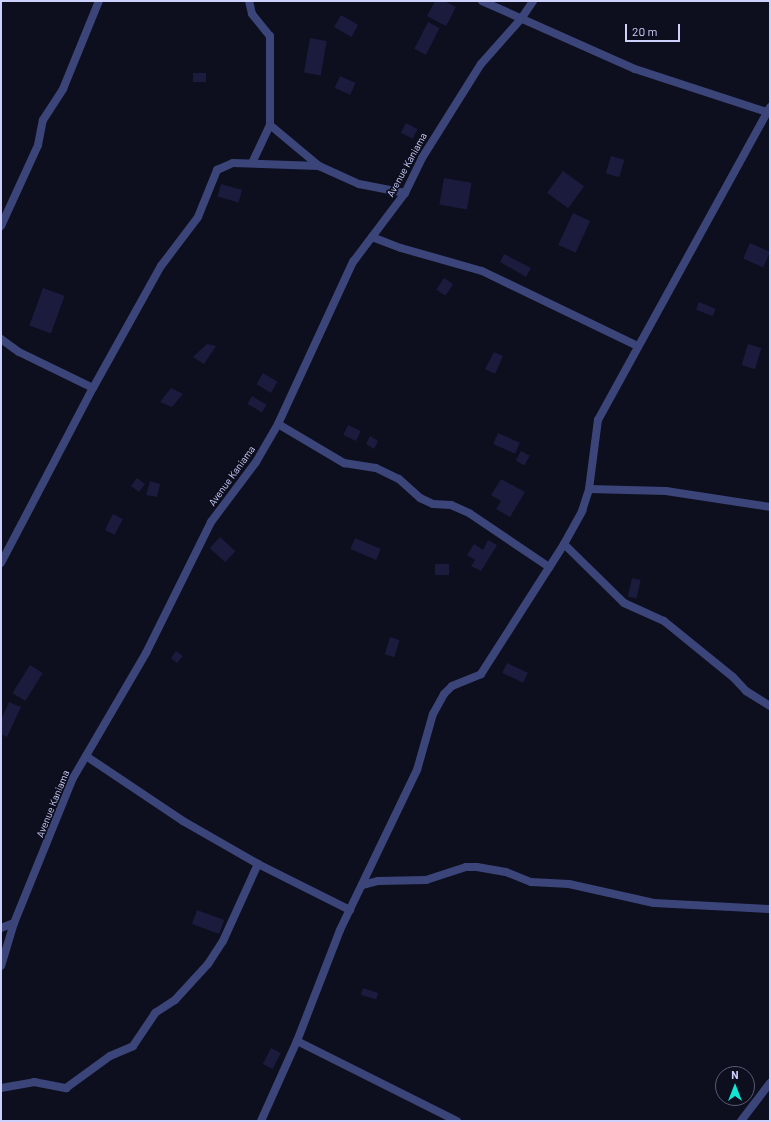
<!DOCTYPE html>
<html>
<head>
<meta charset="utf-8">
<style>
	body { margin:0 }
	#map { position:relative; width:771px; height:1122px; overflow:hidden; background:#0d0e1e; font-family:Barlow,sans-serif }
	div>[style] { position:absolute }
	.building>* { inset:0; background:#1b1b3e; transform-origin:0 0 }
	.minor>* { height:8px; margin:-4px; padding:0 4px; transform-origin:4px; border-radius:4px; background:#3b457a }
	span { translate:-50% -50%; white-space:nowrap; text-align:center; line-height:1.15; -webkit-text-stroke:3.5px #0d0e1e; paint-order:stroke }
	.street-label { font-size:10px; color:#ced1fc }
	.frame { position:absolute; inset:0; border:2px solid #ced1fc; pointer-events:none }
	.north { position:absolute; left:715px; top:1066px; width:40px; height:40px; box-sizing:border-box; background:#0d0e1e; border:1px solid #5a5c77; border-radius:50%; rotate:0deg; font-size:11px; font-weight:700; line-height:16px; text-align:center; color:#ced1fc }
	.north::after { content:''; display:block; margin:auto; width:14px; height:18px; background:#0fe7d4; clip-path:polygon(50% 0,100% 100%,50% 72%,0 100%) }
	.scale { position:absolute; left:625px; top:24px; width:55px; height:18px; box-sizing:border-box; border:2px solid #ced1fc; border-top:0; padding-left:5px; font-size:12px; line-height:14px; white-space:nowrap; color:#ced1fc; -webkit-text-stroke:3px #0d0e1e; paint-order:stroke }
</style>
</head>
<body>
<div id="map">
	<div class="building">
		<div style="clip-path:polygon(435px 1px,444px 1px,456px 7px,446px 26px,427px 16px)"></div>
		<div style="left:341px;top:15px;width:20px;height:14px;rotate:30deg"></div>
		<div style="left:428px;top:22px;width:13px;height:30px;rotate:27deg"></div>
		<div style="left:310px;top:38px;width:17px;height:35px;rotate:10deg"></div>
		<div style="left:193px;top:73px;width:13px;height:9px"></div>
		<div style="left:340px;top:76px;width:17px;height:13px;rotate:24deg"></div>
		<div style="left:406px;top:123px;width:13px;height:11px;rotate:27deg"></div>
		<div style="left:611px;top:156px;width:14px;height:18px;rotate:17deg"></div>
		<div style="left:563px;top:171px;width:26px;height:27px;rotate:36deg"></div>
		<div style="left:444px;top:178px;width:28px;height:27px;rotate:10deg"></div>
		<div style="left:221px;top:184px;width:22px;height:13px;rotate:16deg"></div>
		<div style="left:573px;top:213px;width:19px;height:35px;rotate:25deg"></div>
		<div style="left:750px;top:243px;width:22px;height:17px;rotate:24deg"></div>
		<div style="clip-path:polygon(504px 254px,531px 268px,526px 277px,500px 262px)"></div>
		<div style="left:444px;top:278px;width:11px;height:14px;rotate:34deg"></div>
		<div style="left:43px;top:288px;width:23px;height:40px;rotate:20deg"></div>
		<div style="left:699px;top:302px;width:18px;height:8px;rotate:22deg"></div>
		<div style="clip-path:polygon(207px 344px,216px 346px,204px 364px,193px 357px)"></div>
		<div style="left:748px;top:344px;width:14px;height:22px;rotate:17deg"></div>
		<div style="clip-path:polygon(494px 352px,503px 356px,495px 374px,485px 369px)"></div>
		<div style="left:263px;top:373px;width:17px;height:13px;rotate:31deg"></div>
		<div style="clip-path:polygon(171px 388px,183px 394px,172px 407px,160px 402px)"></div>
		<div style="left:252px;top:396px;width:17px;height:9px;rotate:31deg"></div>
		<div style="left:348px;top:425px;width:14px;height:11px;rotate:25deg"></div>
		<div style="left:498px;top:433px;width:24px;height:12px;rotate:24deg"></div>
		<div style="clip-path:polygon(370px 436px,378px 441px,374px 449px,366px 444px)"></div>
		<div style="left:521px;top:451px;width:10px;height:11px;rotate:29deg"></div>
		<div style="left:137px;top:478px;width:10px;height:10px;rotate:37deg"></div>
		<div style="clip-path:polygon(501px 479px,525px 492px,510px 517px,496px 509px,501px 501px,491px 495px)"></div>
		<div style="clip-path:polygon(150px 481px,160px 484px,157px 497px,146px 495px)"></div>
		<div style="left:113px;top:514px;width:11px;height:18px;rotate:27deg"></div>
		<div style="left:220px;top:537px;width:21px;height:15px;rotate:43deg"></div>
		<div style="left:355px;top:538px;width:28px;height:12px;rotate:23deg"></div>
		<div style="clip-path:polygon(488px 540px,497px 545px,481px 571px,471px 566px,475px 560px,467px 555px,474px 544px,483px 550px)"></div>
		<div style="left:435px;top:564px;width:14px;height:11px"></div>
		<div style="left:632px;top:578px;width:9px;height:19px;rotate:13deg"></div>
		<div style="left:390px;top:637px;width:10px;height:18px;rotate:17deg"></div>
		<div style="clip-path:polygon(176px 651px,183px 656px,177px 663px,171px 658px)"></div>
		<div style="left:507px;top:663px;width:23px;height:11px;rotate:25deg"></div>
		<div style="left:30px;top:665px;width:15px;height:33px;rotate:32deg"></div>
		<div style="clip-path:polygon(9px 702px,21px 707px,7px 737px,1px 734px,1px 720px)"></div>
		<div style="left:197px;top:910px;width:29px;height:15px;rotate:20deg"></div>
		<div style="left:363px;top:988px;width:16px;height:7px;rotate:18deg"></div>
		<div style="left:271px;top:1048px;width:11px;height:18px;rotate:27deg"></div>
	</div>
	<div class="minor">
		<div style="left:249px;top:1px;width:13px;rotate:77deg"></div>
		<div style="left:252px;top:14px;width:28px;rotate:51deg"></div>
		<div style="left:270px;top:36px;width:89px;rotate:90deg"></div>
		<div style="left:270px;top:125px;width:64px;rotate:39.9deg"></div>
		<div style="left:482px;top:1px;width:167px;rotate:24deg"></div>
		<div style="left:635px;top:69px;width:142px;rotate:18.1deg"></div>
		<div style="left:252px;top:163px;width:42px;rotate:-64.7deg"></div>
		<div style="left:1px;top:226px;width:89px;rotate:-65.4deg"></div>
		<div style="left:38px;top:145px;width:25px;rotate:-79deg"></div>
		<div style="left:43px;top:120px;width:37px;rotate:-57deg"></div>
		<div style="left:63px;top:89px;width:95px;rotate:-67.8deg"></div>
		<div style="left:372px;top:237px;width:31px;rotate:21deg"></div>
		<div style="left:401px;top:248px;width:84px;rotate:15.9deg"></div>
		<div style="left:482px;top:271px;width:173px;rotate:25.7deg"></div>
		<div style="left:1px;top:339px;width:22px;rotate:36deg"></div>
		<div style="left:19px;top:352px;width:82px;rotate:25.9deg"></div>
		<div style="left:278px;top:424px;width:77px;rotate:30.6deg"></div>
		<div style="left:344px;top:463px;width:32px;rotate:9deg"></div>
		<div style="left:376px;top:468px;width:25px;rotate:26deg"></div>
		<div style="left:399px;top:479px;width:28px;rotate:42deg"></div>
		<div style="left:420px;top:498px;width:14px;rotate:25deg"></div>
		<div style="left:433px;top:504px;width:18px;rotate:3deg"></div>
		<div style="left:451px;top:505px;width:20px;rotate:24deg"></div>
		<div style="left:469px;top:513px;width:97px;rotate:34deg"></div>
		<div style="left:589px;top:489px;width:77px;rotate:1.5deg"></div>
		<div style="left:666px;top:491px;width:105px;rotate:8.7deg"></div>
		<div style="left:564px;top:544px;width:84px;rotate:44.5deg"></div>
		<div style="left:624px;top:603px;width:44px;rotate:24.2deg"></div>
		<div style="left:664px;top:621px;width:89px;rotate:39.1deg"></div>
		<div style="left:733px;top:677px;width:19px;rotate:47deg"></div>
		<div style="left:746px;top:691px;width:28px;rotate:32deg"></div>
		<div style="left:1px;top:563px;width:198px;rotate:-62.3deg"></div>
		<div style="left:93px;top:388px;width:140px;rotate:-60.9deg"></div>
		<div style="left:161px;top:266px;width:61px;rotate:-52.9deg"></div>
		<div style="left:198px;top:217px;width:51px;rotate:-68deg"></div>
		<div style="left:217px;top:170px;width:17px;rotate:-24deg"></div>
		<div style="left:233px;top:163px;width:86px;rotate:2deg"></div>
		<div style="left:319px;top:166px;width:44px;rotate:24.2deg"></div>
		<div style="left:359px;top:184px;width:47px;rotate:11.1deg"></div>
		<div style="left:86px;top:756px;width:117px;rotate:33.8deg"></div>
		<div style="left:183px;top:821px;width:86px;rotate:29.8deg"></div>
		<div style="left:258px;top:864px;width:103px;rotate:26.6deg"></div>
		<div style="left:362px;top:885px;width:16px;rotate:-14deg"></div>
		<div style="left:378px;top:881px;width:48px;rotate:-1.2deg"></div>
		<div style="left:426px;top:880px;width:42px;rotate:-18deg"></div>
		<div style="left:466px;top:867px;width:11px"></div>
		<div style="left:477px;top:867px;width:29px;rotate:10deg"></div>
		<div style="left:506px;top:872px;width:27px;rotate:22deg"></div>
		<div style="left:531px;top:882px;width:38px;rotate:3deg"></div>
		<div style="left:569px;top:884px;width:87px;rotate:12.6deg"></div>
		<div style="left:654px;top:903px;width:116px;rotate:3deg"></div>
		<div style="left:1px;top:928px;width:14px;rotate:-21deg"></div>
		<div style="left:1px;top:966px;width:45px;rotate:-73.2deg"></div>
		<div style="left:14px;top:923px;width:157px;rotate:-67.9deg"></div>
		<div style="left:73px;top:778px;width:145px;rotate:-59.7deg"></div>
		<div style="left:146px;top:653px;width:146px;rotate:-63.6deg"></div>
		<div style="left:211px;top:522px;width:75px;rotate:-53.1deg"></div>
		<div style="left:256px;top:462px;width:44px;rotate:-59.9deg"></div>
		<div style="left:278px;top:424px;width:179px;rotate:-65.2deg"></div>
		<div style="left:353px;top:262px;width:86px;rotate:-53deg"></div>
		<div style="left:405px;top:193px;width:39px;rotate:-64deg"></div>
		<div style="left:422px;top:158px;width:111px;rotate:-57.9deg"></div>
		<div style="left:481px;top:64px;width:60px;rotate:-48.4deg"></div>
		<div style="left:521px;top:19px;width:22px;rotate:-56deg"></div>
		<div style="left:297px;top:1041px;width:179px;rotate:26.6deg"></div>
		<div style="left:1px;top:1088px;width:34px;rotate:-10deg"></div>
		<div style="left:34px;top:1082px;width:33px;rotate:11deg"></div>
		<div style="left:66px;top:1088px;width:54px;rotate:-36deg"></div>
		<div style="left:110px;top:1056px;width:25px;rotate:-23deg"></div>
		<div style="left:133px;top:1046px;width:40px;rotate:-56deg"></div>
		<div style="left:155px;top:1013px;width:24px;rotate:-33deg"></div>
		<div style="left:175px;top:1000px;width:49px;rotate:-47.5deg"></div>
		<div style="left:208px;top:964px;width:27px;rotate:-57deg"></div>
		<div style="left:223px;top:941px;width:85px;rotate:-65.6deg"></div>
		<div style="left:261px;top:1121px;width:88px;rotate:-65.8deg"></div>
		<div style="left:297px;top:1041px;width:119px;rotate:-68.8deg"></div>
		<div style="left:340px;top:930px;width:178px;rotate:-64.3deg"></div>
		<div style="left:417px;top:770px;width:58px;rotate:-74.1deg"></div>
		<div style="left:433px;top:714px;width:23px;rotate:-61deg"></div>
		<div style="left:444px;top:694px;width:11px;rotate:-45deg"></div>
		<div style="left:452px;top:686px;width:31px;rotate:-22deg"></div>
		<div style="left:481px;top:674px;width:154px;rotate:-57.4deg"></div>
		<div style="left:564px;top:544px;width:38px;rotate:-61deg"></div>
		<div style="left:582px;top:511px;width:23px;rotate:-72deg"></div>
		<div style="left:589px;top:489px;width:70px;rotate:-82.6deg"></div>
		<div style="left:598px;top:420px;width:357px;rotate:-61.2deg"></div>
		<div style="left:741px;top:1121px;width:48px;rotate:-52.7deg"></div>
	</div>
	<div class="street-label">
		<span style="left:407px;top:165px;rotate:-61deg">Avenue Kaniama</span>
		<span style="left:232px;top:476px;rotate:-54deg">Avenue Kaniama</span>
		<span style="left:53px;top:804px;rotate:-68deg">Avenue Kaniama</span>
	</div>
	<div class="frame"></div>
	<div class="north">N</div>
	<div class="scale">20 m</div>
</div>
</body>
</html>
